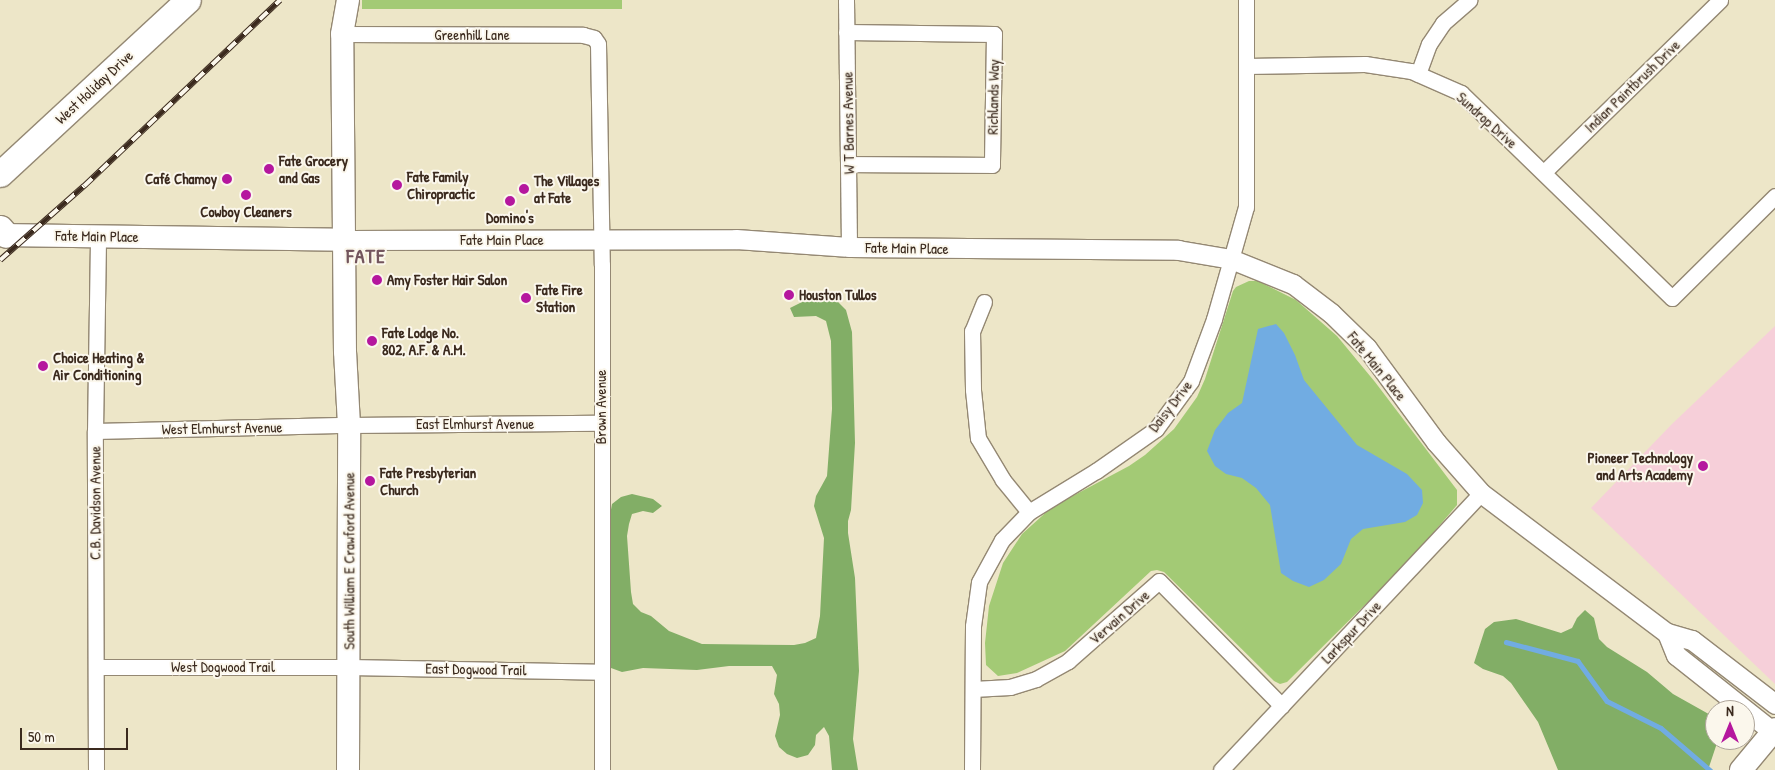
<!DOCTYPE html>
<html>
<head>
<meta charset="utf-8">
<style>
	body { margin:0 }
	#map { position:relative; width:1775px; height:770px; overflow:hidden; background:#ede6c8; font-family:"Patrick Hand",sans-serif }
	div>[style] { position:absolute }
	.built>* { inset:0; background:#f6cfd9 }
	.green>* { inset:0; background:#a3ca75; transform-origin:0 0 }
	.forest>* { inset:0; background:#82ae66 }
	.water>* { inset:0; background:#71ace2 }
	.stream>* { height:4.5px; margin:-2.25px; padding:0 2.25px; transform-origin:2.25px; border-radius:2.25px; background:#71ace2 }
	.roads { filter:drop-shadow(1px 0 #948873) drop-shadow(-1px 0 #948873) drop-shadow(0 1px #948873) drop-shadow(0 -1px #948873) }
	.minor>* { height:15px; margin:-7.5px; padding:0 7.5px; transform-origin:7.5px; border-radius:7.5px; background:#fff }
	.tertiary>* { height:19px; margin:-9.5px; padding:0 9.5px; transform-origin:9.5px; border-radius:9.5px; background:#fff }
	.secondary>* { height:22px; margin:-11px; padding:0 11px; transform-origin:11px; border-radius:11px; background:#fff }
	.primary>* { height:25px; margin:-12.5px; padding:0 12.5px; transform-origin:12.5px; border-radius:12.5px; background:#fff }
	.rail>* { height:5.5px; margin-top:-2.75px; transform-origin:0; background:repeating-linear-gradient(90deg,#fbf7ec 0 11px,#3b2a1e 0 22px); box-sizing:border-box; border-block:1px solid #3b2a1e }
	.dots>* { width:14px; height:14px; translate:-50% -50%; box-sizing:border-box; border:2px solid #fbf7ec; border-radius:50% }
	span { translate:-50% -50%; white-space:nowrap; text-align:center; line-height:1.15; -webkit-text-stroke:4px #fbf7ec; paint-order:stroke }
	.street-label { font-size:15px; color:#3b2a1e }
	.poi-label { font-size:15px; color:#3b2a1e; font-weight:700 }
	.left { translate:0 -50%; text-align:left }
	.right { translate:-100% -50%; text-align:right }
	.district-label { font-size:20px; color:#73555d; font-weight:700; letter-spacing:1px }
	.north { position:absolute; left:1705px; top:700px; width:50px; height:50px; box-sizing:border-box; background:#fbf7ec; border:1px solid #aea59a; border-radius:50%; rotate:0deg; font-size:14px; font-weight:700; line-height:20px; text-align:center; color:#3b2a1e }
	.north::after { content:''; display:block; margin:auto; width:18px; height:22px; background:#b5179e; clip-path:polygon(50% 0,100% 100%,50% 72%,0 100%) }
	.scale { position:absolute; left:20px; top:728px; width:108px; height:22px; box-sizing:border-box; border:2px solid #3b2a1e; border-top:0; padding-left:6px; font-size:15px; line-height:18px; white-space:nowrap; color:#3b2a1e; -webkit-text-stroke:4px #fbf7ec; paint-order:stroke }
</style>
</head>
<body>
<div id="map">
	<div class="built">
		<div style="clip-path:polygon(1775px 326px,1775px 684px,1591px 508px,1672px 424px)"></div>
	</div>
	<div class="green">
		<div style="left:362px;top:0;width:260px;height:9px"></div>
		<div style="clip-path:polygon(1249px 281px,1258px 281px,1296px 300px,1337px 336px,1375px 382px,1457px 490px,1457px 505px,1409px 561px,1287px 682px,1280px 684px,1274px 681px,1164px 572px,1157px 570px,1151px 571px,1065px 651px,1017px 673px,998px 676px,986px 665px,985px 643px,989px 606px,1003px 563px,1022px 534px,1052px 507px,1129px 466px,1145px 455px,1174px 429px,1197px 397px,1205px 379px,1233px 291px,1236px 287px)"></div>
	</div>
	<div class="forest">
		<div style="clip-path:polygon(818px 294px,829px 296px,838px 302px,846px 310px,852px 332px,855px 443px,851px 510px,848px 521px,848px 533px,855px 578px,859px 671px,853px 739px,858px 770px,832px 770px,829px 736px,824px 727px,816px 735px,815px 745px,808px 755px,797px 758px,787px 754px,779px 747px,775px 736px,780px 715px,779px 704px,774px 694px,777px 675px,772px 666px,729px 666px,697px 670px,643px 668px,622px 672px,611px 668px,609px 647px,610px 515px,612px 504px,621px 497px,632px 494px,653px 499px,662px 506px,653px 513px,643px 511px,632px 514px,629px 524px,627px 536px,631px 592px,633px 604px,641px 612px,651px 616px,669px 631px,702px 644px,794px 645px,805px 643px,816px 638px,820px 616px,824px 538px,814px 506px,816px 496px,827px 476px,832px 409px,831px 341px,826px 321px,816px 316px,794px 317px,790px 308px)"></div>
		<div style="clip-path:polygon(1585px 610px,1594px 618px,1599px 639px,1607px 647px,1647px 672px,1673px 694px,1714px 717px,1715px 740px,1718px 740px,1708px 770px,1558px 770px,1538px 722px,1511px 683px,1503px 676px,1483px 669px,1474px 663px,1485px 629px,1494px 622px,1516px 619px,1561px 633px,1572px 628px,1577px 618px)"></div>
	</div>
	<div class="water">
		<div style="clip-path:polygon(1276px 324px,1284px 333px,1295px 355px,1304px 380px,1357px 445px,1407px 474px,1422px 490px,1423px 503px,1417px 515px,1405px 522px,1363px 529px,1351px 539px,1341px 564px,1324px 580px,1309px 587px,1293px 581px,1281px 573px,1270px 505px,1256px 488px,1242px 478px,1226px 474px,1215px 466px,1207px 451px,1215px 430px,1228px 413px,1242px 403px,1258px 329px)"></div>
	</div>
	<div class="stream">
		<div style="left:1506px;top:642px;width:74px;rotate:14.8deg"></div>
		<div style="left:1578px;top:661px;width:49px;rotate:54.1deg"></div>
		<div style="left:1607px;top:701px;width:60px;rotate:26.6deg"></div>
		<div style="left:1661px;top:728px;width:65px;rotate:40.6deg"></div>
	</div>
	<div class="roads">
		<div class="minor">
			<div style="left:846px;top:0;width:247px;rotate:89.3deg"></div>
			<div style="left:846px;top:32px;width:148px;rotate:0.8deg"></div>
			<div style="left:994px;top:34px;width:131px;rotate:90.9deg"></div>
			<div style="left:992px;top:165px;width:144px;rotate:-179.6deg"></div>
			<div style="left:342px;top:34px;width:241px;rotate:0.2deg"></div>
			<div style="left:583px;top:35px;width:11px;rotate:15deg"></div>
			<div style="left:594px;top:38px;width:7px;rotate:56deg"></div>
			<div style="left:598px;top:44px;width:221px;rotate:89deg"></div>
			<div style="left:602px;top:265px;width:505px;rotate:90deg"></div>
			<div style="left:1246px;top:66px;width:119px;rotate:-1deg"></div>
			<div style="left:1365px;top:64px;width:47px;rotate:8.7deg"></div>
			<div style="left:1411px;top:71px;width:55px;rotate:23.7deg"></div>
			<div style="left:1461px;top:93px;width:294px;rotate:44.2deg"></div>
			<div style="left:1672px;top:298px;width:145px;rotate:-44.7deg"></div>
			<div style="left:1418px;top:74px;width:32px;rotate:-70deg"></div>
			<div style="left:1429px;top:44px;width:25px;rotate:-56deg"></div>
			<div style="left:1443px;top:23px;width:35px;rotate:-41deg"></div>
			<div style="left:1544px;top:172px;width:246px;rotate:-44.3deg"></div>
			<div style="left:984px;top:302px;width:31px;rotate:112deg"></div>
			<div style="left:972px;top:331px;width:59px;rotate:89deg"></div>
			<div style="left:973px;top:390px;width:48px;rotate:84.1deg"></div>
			<div style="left:978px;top:438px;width:49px;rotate:59.2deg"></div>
			<div style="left:1003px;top:480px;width:41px;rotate:50.9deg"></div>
			<div style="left:95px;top:431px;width:254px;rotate:-1.4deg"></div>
			<div style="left:349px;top:425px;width:251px;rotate:-0.5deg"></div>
			<div style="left:96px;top:667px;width:253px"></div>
			<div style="left:349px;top:667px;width:253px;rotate:1.1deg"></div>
			<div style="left:973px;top:689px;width:37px;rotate:-3deg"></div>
			<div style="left:1010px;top:687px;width:27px;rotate:-17deg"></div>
			<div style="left:1036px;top:679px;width:37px;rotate:-29deg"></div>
			<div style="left:1068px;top:661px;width:121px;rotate:-41.3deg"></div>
			<div style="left:1159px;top:581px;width:175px;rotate:45.5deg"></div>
			<div style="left:96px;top:770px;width:339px;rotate:-90.2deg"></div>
			<div style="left:95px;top:431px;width:195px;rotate:-89.1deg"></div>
			<div style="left:972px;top:770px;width:144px;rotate:-89.6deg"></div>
			<div style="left:973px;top:626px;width:44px;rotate:-82.2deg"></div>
			<div style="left:979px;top:582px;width:48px;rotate:-61.3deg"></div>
			<div style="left:1002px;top:540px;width:39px;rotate:-46deg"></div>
			<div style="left:1029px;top:512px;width:79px;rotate:-31.5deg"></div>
			<div style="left:1096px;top:471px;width:73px;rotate:-35deg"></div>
			<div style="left:1156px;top:429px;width:59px;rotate:-53.9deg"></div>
			<div style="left:1191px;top:381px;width:66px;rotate:-69.6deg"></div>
			<div style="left:1214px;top:319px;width:116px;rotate:-74.1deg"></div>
			<div style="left:1246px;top:207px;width:207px;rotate:-90deg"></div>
			<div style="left:1221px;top:770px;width:380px;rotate:-46.8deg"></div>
		</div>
		<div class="tertiary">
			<div style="left:344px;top:240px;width:392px;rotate:-0.1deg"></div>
			<div style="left:736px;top:239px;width:113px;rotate:4deg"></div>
			<div style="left:849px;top:247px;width:329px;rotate:0.5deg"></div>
			<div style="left:1178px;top:250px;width:54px;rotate:9.6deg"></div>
			<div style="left:1231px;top:259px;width:67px;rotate:22deg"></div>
			<div style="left:1293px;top:284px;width:48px;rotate:37.3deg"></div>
			<div style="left:1331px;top:313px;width:50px;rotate:44.2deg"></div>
			<div style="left:1367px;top:348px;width:117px;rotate:53.7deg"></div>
			<div style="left:1436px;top:442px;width:68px;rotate:48.6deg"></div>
			<div style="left:1481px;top:493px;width:233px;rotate:37deg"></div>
			<div style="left:1667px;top:633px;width:26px;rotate:16deg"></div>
			<div style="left:1692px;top:640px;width:105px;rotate:37.6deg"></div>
			<div style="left:1667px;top:633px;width:24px;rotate:68deg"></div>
			<div style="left:1676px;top:655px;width:124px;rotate:38.4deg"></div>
		</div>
		<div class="secondary">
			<div style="left:0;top:235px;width:344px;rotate:0.8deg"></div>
			<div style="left:348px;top:770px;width:345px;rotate:-89.8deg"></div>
			<div style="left:349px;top:425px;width:73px;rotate:-93.1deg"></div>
			<div style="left:345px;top:352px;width:318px;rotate:-90.5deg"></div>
			<div style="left:342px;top:34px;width:35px;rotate:-80deg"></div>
			<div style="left:1741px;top:770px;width:53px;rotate:-50.3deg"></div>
		</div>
		<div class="primary">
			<div style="left:0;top:174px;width:256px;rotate:-42.8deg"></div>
			<div style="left:0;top:228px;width:9px;rotate:49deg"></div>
		</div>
	</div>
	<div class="rail">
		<div style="left:0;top:260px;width:112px;rotate:-41.4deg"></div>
		<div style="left:84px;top:186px;width:270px;rotate:-43.5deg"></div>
	</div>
	<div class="dots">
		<div style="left:269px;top:169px;background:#b5179e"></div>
		<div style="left:227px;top:179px;background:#b5179e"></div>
		<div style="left:397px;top:185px;background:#b5179e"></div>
		<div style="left:524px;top:189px;background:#b5179e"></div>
		<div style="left:246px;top:195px;background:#b5179e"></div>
		<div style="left:510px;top:201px;background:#b5179e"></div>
		<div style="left:377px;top:280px;background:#b5179e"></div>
		<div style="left:789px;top:295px;background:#b5179e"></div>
		<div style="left:526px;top:298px;background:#b5179e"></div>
		<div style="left:372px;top:341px;background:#b5179e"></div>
		<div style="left:43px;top:366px;background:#b5179e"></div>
		<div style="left:1703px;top:466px;background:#b5179e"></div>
		<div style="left:370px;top:481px;background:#b5179e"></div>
	</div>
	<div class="street-label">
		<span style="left:472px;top:35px">Greenhill Lane</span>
		<span style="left:1632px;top:86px;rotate:-44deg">Indian Paintbrush Drive</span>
		<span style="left:94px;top:87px;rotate:-43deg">West Holiday Drive</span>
		<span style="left:993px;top:97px;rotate:-89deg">Richlands Way</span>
		<span style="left:1487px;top:120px;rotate:42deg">Sundrop Drive</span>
		<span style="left:848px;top:123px;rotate:-91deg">W T Barnes Avenue</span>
		<span style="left:97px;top:236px;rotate:1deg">Fate Main Place</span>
		<span style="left:502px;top:240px">Fate Main Place</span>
		<span style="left:907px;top:248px;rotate:1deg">Fate Main Place</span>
		<span style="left:1377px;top:366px;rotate:51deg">Fate Main Place</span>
		<span style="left:1170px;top:406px;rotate:-52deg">Daisy Drive</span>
		<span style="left:601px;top:407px;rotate:-90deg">Brown Avenue</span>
		<span style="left:475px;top:424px">East Elmhurst Avenue</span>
		<span style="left:222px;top:428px;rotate:-1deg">West Elmhurst Avenue</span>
		<span style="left:95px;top:503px;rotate:-90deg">C.B. Davidson Avenue</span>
		<span style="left:349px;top:561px;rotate:-90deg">South William E Crawford Avenue</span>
		<span style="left:1119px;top:617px;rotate:-41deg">Vervain Drive</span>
		<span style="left:1351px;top:632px;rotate:-47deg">Larkspur Drive</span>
		<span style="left:223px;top:667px">West Dogwood Trail</span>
		<span style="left:476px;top:669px;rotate:1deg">East Dogwood Trail</span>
	</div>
	<div class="poi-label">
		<span class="left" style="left:279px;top:169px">Fate Grocery<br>and Gas</span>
		<span class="left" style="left:407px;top:185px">Fate Family<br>Chiropractic</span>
		<span class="right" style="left:217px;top:179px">Café Chamoy</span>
		<span class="left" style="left:534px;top:189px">The Villages<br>at Fate</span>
		<span style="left:246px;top:212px">Cowboy Cleaners</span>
		<span style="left:510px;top:218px">Domino's</span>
		<span class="left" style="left:387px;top:280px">Amy Foster Hair Salon</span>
		<span class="left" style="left:536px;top:298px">Fate Fire<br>Station</span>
		<span class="left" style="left:799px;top:295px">Houston Tullos</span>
		<span class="left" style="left:382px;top:341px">Fate Lodge No.<br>802, A.F. &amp; A.M.</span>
		<span class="left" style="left:53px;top:366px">Choice Heating &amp;<br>Air Conditioning</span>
		<span class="right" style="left:1693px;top:466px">Pioneer Technology<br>and Arts Academy</span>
		<span class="left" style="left:380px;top:481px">Fate Presbyterian<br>Church</span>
	</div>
	<div class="district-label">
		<span style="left:366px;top:255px">FATE</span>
	</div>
	<div class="north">N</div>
	<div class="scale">50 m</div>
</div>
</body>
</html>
